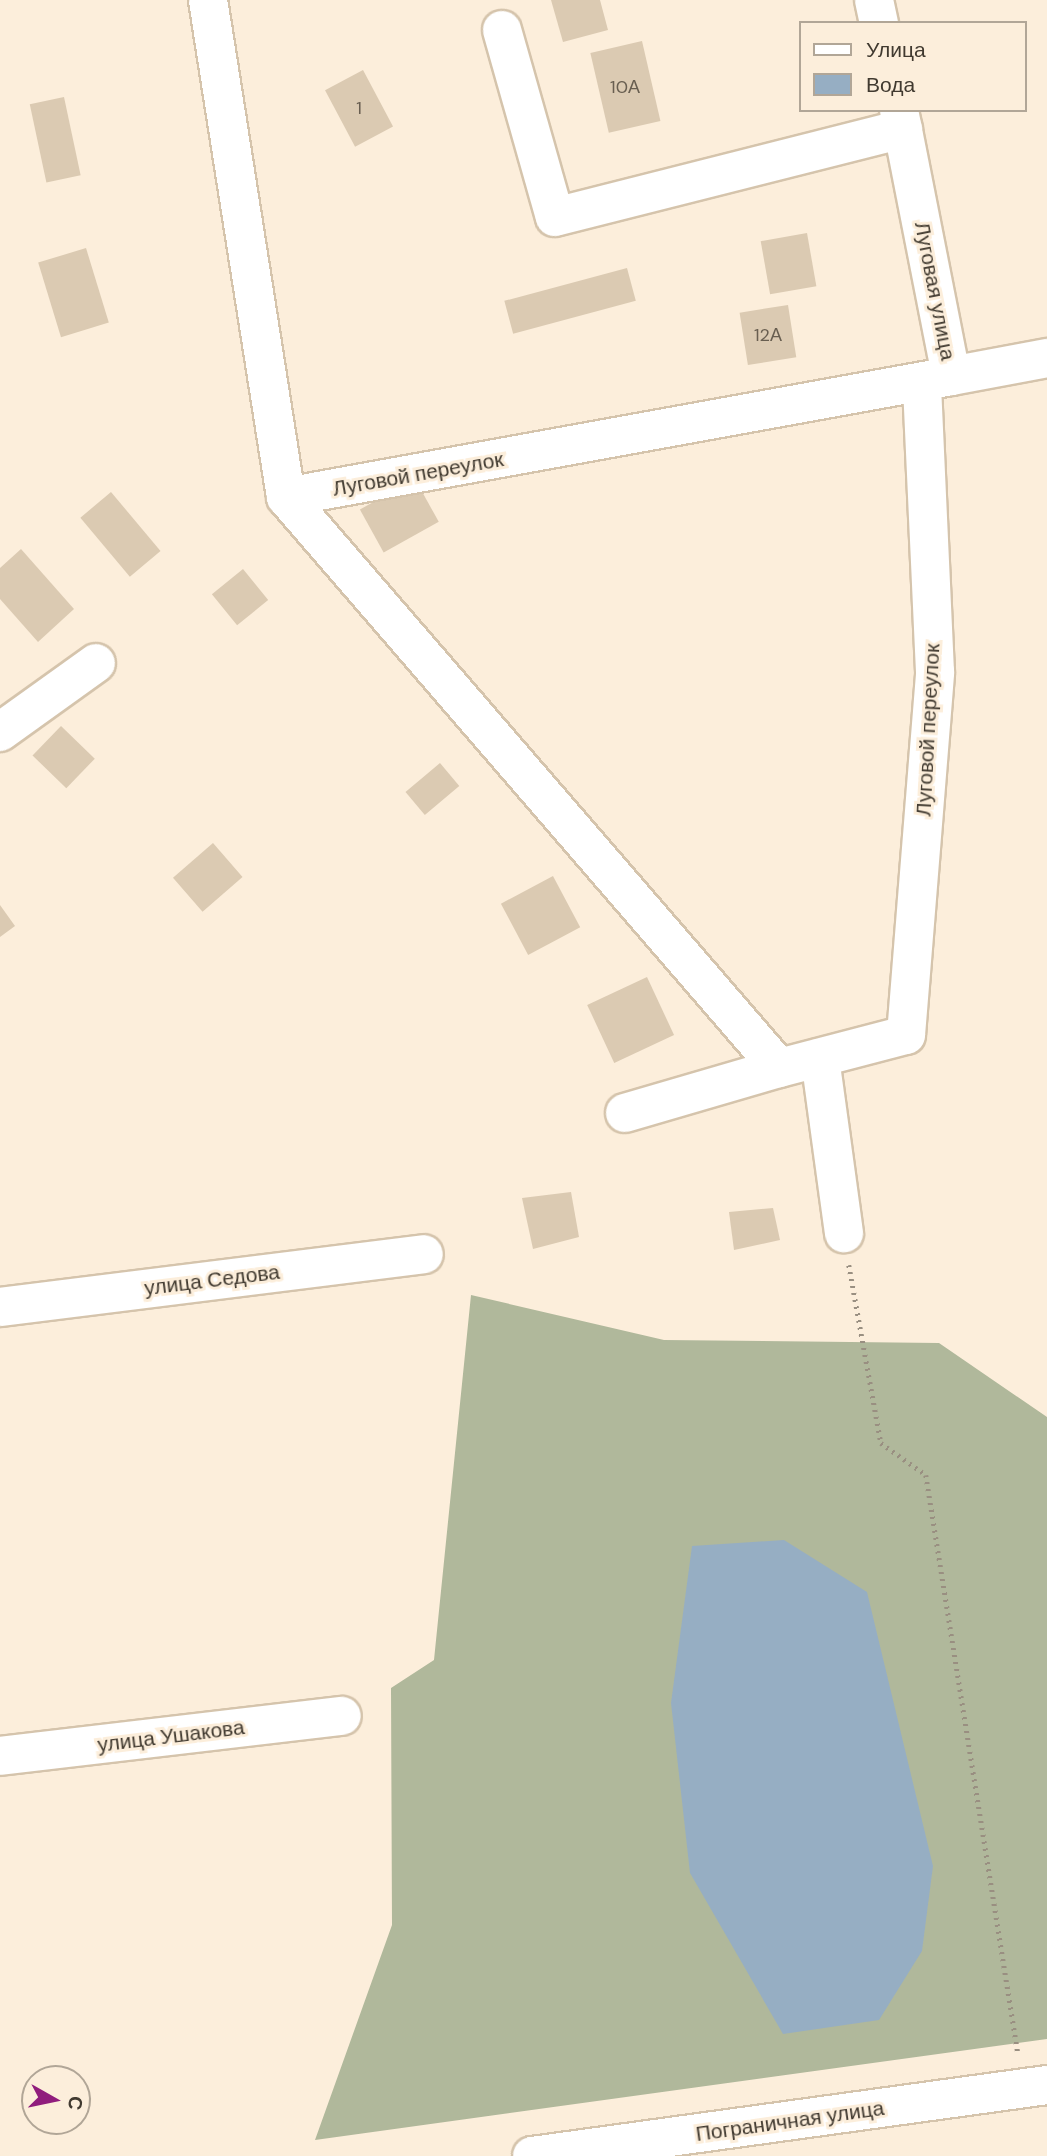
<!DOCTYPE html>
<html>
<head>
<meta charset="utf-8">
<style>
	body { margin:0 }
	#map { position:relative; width:1047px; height:2156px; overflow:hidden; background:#fceedb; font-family:"DM Sans",sans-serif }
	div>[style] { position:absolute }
	.forest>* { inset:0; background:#b0b89b }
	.water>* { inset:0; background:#96aec3 }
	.building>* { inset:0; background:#dbcab2; transform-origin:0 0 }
	.path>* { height:4.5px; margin-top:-2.25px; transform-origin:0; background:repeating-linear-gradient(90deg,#998f81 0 2px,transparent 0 7px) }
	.roads { filter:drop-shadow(2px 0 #d5c4ac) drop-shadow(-2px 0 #d5c4ac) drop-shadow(0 2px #d5c4ac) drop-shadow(0 -2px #d5c4ac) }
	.minor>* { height:38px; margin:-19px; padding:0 19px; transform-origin:19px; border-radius:19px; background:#fff }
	span { translate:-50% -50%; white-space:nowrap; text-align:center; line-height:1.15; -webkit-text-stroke:6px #fceedb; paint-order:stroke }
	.number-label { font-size:18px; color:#685e50 }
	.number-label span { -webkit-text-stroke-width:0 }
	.street-label { font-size:21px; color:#413a30 }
	.legend { position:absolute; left:799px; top:21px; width:228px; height:91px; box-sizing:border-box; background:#fceedb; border:2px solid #b1a697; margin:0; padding:9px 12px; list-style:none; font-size:21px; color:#413a30 }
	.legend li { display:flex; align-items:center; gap:14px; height:35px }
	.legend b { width:35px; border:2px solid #b1a697 }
	.north { position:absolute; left:21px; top:2065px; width:70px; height:70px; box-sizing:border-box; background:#fceedb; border:2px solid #b1a697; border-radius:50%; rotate:99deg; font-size:19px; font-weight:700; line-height:28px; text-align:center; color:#413a30 }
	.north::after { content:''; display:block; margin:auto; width:24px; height:32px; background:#901d7d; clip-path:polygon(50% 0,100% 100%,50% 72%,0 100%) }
</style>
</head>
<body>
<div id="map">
	<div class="forest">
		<div style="clip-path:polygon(471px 1295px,664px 1340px,939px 1343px,1047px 1417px,1047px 2039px,315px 2140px,392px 1925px,391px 1688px,434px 1660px)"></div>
	</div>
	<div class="water">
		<div style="clip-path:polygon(784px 1540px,867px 1592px,933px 1866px,922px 1951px,879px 2020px,783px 2034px,690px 1873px,671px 1703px,692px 1546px)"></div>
	</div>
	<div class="building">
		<div style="clip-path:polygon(551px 0,600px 0,608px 30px,563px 42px)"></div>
		<div style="left:642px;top:41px;width:82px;height:53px;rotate:77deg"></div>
		<div style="left:363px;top:70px;width:64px;height:43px;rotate:62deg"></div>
		<div style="left:64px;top:97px;width:80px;height:35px;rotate:78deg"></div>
		<div style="left:807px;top:233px;width:54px;height:47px;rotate:80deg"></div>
		<div style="left:86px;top:248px;width:78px;height:50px;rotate:73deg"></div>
		<div style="left:627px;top:268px;width:34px;height:127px;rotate:75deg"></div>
		<div style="left:788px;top:305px;width:53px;height:49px;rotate:81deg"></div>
		<div style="left:415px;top:479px;width:49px;height:63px;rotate:61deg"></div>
		<div style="left:111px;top:492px;width:77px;height:40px;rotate:50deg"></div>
		<div style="clip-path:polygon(21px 549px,74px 609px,38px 642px,0 599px,0 568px)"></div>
		<div style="left:243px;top:569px;width:40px;height:40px;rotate:51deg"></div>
		<div style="left:61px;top:726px;width:47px;height:41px;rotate:44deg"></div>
		<div style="left:440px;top:763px;width:30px;height:45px;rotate:50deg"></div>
		<div style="left:213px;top:843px;width:45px;height:53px;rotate:49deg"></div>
		<div style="left:553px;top:876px;width:58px;height:59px;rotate:62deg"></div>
		<div style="clip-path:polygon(0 905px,15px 926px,0 937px)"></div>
		<div style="left:647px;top:977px;width:64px;height:66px;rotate:65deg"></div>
		<div style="clip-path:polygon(571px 1192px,579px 1237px,533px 1249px,522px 1198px)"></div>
		<div style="clip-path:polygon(773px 1208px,780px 1240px,734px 1250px,729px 1212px)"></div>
	</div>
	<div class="path">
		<div style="left:849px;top:1265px;width:181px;rotate:79.8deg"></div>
		<div style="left:881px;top:1443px;width:55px;rotate:35.4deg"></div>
		<div style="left:926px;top:1475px;width:585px;rotate:80.96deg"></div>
	</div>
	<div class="roads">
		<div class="minor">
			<div style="left:208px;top:0;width:503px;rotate:81.08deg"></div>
			<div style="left:286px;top:497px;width:754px;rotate:49.19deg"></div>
			<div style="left:779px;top:1068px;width:131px;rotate:-14.6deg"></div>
			<div style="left:906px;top:1035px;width:364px;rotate:-85.4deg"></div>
			<div style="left:935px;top:672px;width:289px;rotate:-92.6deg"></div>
			<div style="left:874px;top:0;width:24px;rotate:78deg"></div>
			<div style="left:502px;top:30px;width:194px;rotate:74.2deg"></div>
			<div style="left:555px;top:217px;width:359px;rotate:-14.2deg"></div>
			<div style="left:899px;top:110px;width:271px;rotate:78.9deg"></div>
			<div style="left:951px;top:376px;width:98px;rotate:-10.6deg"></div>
			<div style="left:286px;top:497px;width:676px;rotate:-10.31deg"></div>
			<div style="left:0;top:732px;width:118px;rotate:-35.7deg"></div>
			<div style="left:820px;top:1058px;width:177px;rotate:82.2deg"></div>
			<div style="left:625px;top:1113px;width:160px;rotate:-16.3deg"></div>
			<div style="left:0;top:1307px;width:427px;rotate:-7.1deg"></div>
			<div style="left:0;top:1756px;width:344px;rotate:-6.7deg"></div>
			<div style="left:532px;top:2156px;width:520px;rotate:-7.85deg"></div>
		</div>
	</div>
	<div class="number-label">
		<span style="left:625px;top:87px">10А</span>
		<span style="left:359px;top:108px">1</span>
		<span style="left:768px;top:335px">12А</span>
	</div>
	<div class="street-label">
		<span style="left:935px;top:291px;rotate:79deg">Луговая улица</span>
		<span style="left:418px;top:474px;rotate:-10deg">Луговой переулок</span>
		<span style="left:928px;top:730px;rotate:-87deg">Луговой переулок</span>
		<span style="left:212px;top:1280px;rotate:-7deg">улица Седова</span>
		<span style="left:171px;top:1736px;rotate:-7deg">улица Ушакова</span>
		<span style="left:790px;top:2121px;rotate:-8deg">Пограничная улица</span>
	</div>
	<ul class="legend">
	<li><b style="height:9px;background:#fff"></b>Улица</li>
	<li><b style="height:19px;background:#96aec3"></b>Вода</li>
	</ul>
	<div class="north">С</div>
</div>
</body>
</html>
